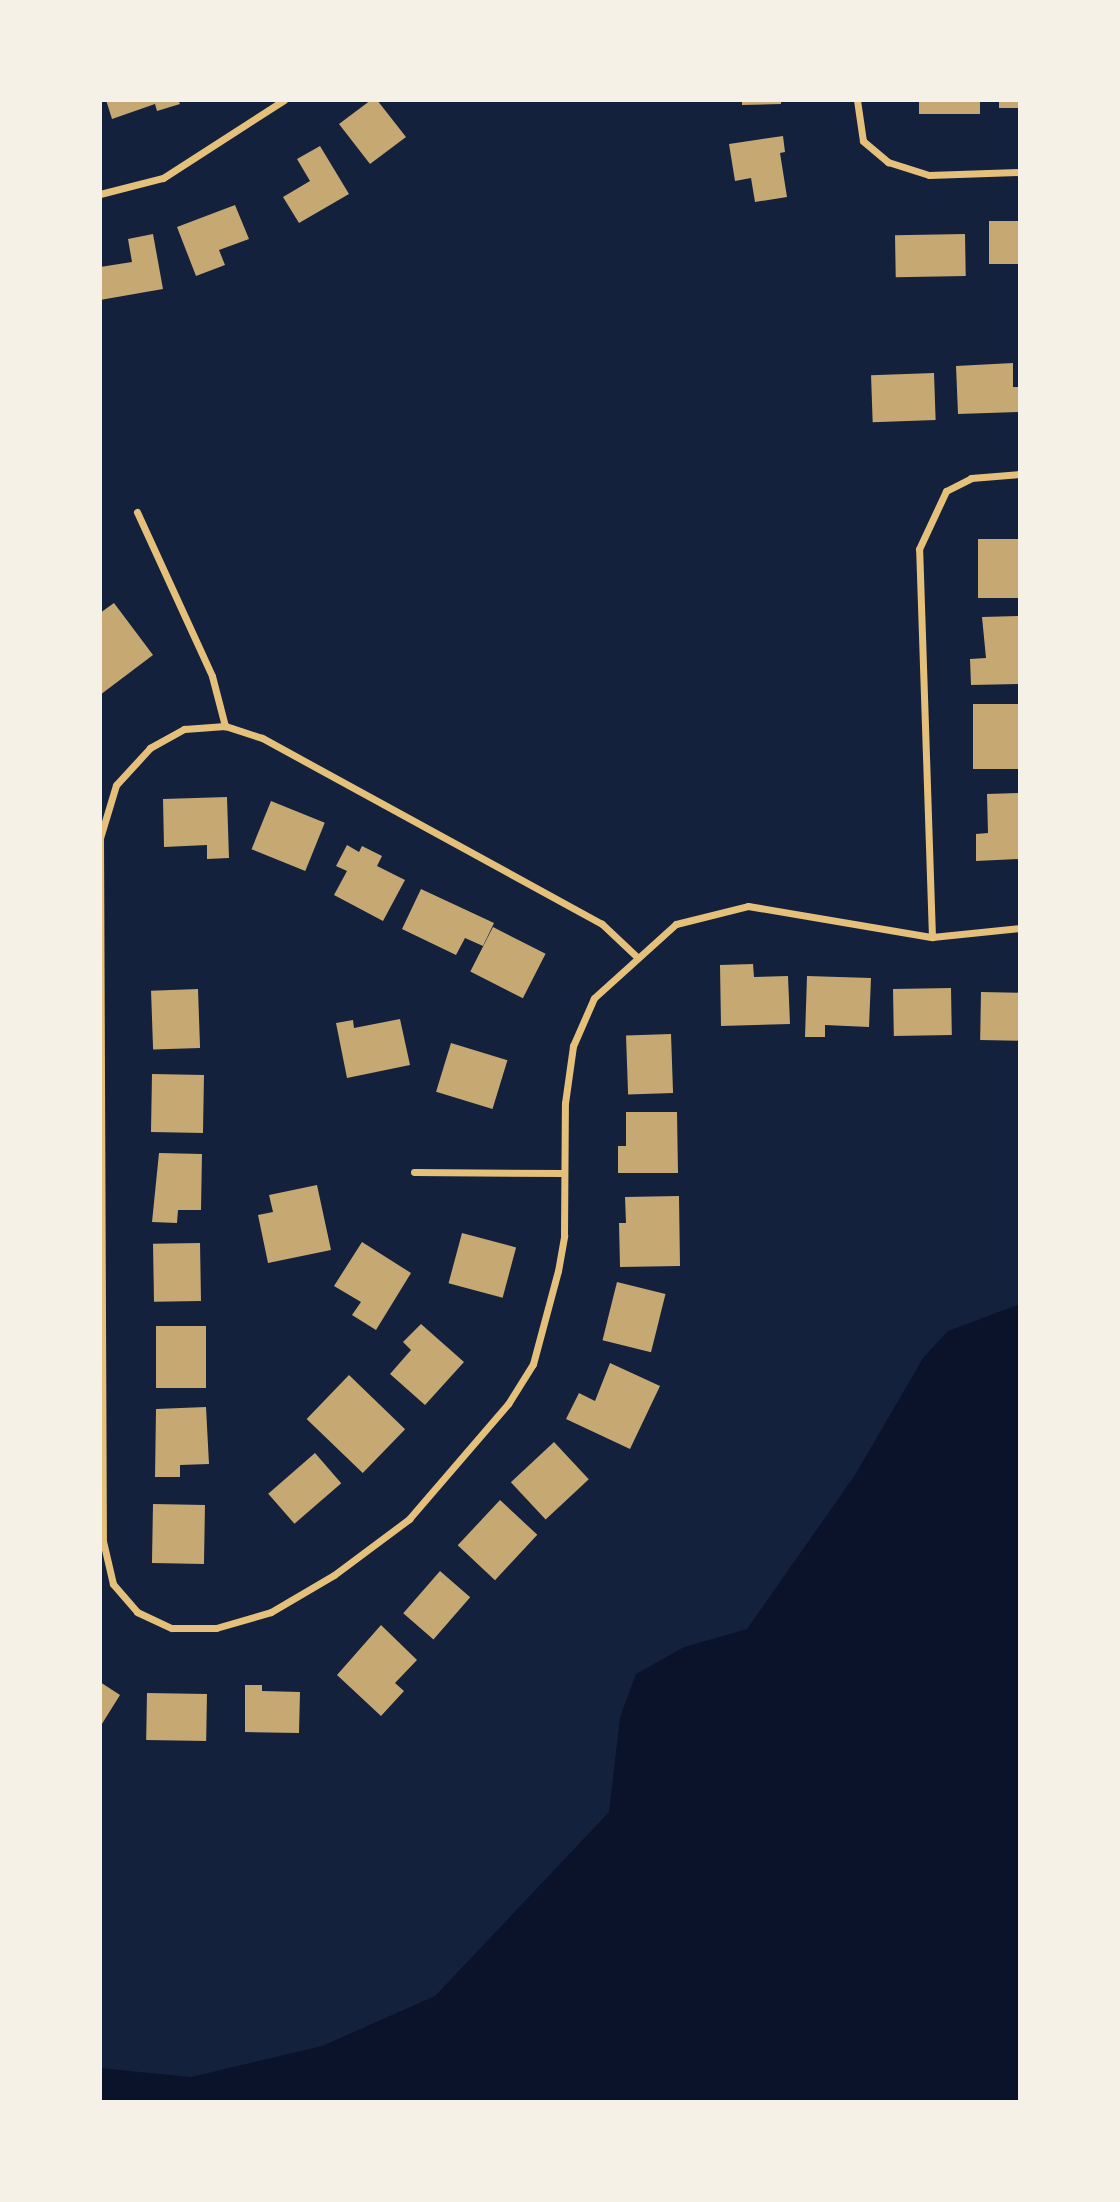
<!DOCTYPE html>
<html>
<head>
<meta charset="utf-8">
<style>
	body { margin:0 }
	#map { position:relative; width:1120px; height:2202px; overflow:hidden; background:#14213d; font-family:"PT Sans Narrow",sans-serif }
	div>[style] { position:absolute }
	.water>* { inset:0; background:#0b132b }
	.building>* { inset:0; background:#c6a872; transform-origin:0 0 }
	.minor>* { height:7px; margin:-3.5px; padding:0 3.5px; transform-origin:3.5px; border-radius:3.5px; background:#e5c07b }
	span { translate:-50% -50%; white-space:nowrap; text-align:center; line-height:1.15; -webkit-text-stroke:7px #f6f1e7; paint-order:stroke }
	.frame { position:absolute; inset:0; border:102px solid #f6f1e7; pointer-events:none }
</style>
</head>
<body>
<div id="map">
	<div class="water">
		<div style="clip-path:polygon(1020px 1304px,1020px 2102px,100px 2102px,100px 2068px,191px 2077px,322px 2046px,435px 1996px,609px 1812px,620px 1717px,636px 1674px,684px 1647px,747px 1629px,855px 1475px,923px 1358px,948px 1331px)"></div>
	</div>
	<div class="building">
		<div style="clip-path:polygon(106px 100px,178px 100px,180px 104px,157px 111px,155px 104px,112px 119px)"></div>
		<div style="clip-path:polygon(371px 100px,377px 100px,406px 137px,370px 164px,339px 124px)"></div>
		<div style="clip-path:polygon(742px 100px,781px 100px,781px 104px,742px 105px)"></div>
		<div style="left:919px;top:100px;width:61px;height:14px"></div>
		<div style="left:999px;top:100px;width:21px;height:8px"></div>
		<div style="clip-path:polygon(783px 136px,785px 152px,780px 153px,787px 197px,755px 202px,751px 178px,735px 181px,729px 144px)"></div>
		<div style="clip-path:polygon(320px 146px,349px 194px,299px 223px,283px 197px,310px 181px,297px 159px)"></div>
		<div style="clip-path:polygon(235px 205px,249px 239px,219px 250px,225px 265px,196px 276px,177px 227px)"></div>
		<div style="left:989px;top:221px;width:31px;height:43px"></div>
		<div style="clip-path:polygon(153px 234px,163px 289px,100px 300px,100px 267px,132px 262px,128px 239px)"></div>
		<div style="left:965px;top:234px;width:42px;height:70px;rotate:89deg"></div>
		<div style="clip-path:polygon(1013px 363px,1013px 387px,1020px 387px,1020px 412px,958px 414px,956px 366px)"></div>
		<div style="left:934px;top:373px;width:47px;height:63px;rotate:88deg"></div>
		<div style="left:1020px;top:539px;width:59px;height:42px;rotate:90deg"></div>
		<div style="clip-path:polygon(114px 603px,153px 655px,100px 695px,100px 613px)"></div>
		<div style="clip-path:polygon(1020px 616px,1020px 684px,971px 685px,970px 659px,986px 658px,982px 617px)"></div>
		<div style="left:1020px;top:704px;width:65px;height:47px;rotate:90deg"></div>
		<div style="clip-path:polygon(1020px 793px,1020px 859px,976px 861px,976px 834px,988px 833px,987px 794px)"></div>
		<div style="clip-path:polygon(227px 797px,229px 858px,207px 859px,207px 845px,164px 847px,163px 799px)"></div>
		<div style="left:271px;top:801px;width:58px;height:52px;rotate:22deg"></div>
		<div style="clip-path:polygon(347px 845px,359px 852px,362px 846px,382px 856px,377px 866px,405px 880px,383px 921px,334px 895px,347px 871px,336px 866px)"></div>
		<div style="clip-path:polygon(421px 889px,494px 923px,483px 946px,465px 938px,456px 955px,402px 929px)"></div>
		<div style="left:493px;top:927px;width:59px;height:50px;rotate:27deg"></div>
		<div style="clip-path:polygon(753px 964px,754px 977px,788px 976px,790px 1024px,721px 1026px,720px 965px)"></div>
		<div style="clip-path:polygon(807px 976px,871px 978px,869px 1027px,825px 1025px,825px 1037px,805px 1037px)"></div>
		<div style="left:951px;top:988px;width:47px;height:58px;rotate:89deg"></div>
		<div style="left:198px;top:989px;width:59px;height:47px;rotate:88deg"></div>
		<div style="left:981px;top:992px;width:39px;height:48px;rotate:1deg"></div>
		<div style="clip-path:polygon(400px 1019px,410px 1065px,347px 1078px,336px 1023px,353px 1020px,354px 1028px)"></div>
		<div style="left:671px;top:1034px;width:59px;height:45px;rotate:88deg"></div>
		<div style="left:451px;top:1043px;width:59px;height:51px;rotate:17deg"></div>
		<div style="left:152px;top:1074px;width:52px;height:58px;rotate:1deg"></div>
		<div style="clip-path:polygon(626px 1112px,677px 1112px,678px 1173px,618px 1173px,618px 1146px,626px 1146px)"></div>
		<div style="clip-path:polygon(159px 1153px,202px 1154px,201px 1210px,178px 1210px,177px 1223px,152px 1222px)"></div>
		<div style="clip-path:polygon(317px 1185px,331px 1250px,268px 1263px,258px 1215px,273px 1212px,269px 1195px)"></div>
		<div style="clip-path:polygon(679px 1196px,680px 1266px,620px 1267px,619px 1223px,626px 1223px,625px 1197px)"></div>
		<div style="left:462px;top:1233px;width:56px;height:52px;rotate:15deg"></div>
		<div style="clip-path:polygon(362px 1242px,411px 1273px,376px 1330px,352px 1315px,361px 1302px,334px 1286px)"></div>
		<div style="left:200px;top:1243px;width:58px;height:47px;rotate:89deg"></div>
		<div style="left:617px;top:1282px;width:50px;height:60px;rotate:14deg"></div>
		<div style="clip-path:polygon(421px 1324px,464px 1362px,425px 1405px,390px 1374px,411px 1350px,403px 1342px)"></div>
		<div style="left:156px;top:1326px;width:50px;height:62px"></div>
		<div style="clip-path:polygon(610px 1363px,660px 1386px,630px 1449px,566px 1419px,579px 1393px,595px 1401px)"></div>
		<div style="left:349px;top:1375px;width:78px;height:61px;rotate:44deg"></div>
		<div style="clip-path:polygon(206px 1407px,209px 1464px,180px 1465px,180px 1477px,155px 1477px,156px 1409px)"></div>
		<div style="left:554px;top:1442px;width:51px;height:59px;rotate:47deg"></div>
		<div style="left:315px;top:1453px;width:40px;height:62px;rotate:49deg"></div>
		<div style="left:500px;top:1500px;width:51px;height:62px;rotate:43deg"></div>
		<div style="left:153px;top:1504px;width:52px;height:59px;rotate:1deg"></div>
		<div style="left:440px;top:1571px;width:40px;height:56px;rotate:41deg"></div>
		<div style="clip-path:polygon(381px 1625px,417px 1660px,395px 1683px,404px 1691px,381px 1716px,337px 1675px)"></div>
		<div style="clip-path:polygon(100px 1682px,120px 1695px,100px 1727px)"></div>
		<div style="clip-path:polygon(245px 1685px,262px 1685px,262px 1691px,300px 1692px,299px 1733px,245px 1732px)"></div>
		<div style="left:147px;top:1693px;width:60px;height:47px;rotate:1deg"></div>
	</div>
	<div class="minor">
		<div style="left:857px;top:100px;width:41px;rotate:81.7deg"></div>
		<div style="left:863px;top:141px;width:33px;rotate:40deg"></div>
		<div style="left:888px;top:162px;width:43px;rotate:17.6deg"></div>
		<div style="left:929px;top:175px;width:91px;rotate:-1.9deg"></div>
		<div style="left:100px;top:194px;width:65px;rotate:-14.3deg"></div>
		<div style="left:163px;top:178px;width:144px;rotate:-32.8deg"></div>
		<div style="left:137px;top:512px;width:180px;rotate:65.4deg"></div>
		<div style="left:212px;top:676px;width:52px;rotate:75.4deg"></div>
		<div style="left:932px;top:937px;width:388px;rotate:-91.9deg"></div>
		<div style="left:919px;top:549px;width:64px;rotate:-65deg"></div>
		<div style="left:946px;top:491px;width:28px;rotate:-27deg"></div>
		<div style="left:971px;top:478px;width:49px;rotate:-4.7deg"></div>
		<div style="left:636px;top:956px;width:47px;rotate:-136.7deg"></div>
		<div style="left:602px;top:924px;width:388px;rotate:-151.3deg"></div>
		<div style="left:262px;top:738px;width:39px;rotate:-162deg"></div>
		<div style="left:225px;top:726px;width:41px;rotate:175.8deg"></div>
		<div style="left:184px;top:729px;width:39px;rotate:151deg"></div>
		<div style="left:150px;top:748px;width:50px;rotate:132.6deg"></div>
		<div style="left:116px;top:785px;width:55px;rotate:106.8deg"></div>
		<div style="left:100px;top:838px;width:703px;rotate:89.76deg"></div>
		<div style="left:103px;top:1541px;width:44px;rotate:76.9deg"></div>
		<div style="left:113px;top:1584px;width:37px;rotate:49deg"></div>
		<div style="left:137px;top:1612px;width:38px;rotate:25deg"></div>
		<div style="left:172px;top:1628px;width:44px"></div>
		<div style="left:216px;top:1628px;width:57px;rotate:-16.2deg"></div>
		<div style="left:271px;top:1612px;width:73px;rotate:-30.4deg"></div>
		<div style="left:334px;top:1575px;width:94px;rotate:-36.7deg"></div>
		<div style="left:409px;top:1519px;width:152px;rotate:-49.3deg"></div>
		<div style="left:508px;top:1404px;width:47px;rotate:-58deg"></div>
		<div style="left:533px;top:1364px;width:96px;rotate:-75deg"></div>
		<div style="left:558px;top:1271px;width:36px;rotate:-80deg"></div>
		<div style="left:564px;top:1236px;width:133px;rotate:-89.6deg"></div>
		<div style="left:565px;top:1103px;width:58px;rotate:-82deg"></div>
		<div style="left:573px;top:1046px;width:52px;rotate:-66.4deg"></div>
		<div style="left:594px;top:998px;width:110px;rotate:-42.1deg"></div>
		<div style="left:676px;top:924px;width:74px;rotate:-14deg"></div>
		<div style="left:748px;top:906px;width:187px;rotate:9.6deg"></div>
		<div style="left:932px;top:937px;width:88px;rotate:-5.8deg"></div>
		<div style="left:414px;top:1172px;width:150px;rotate:0.4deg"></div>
	</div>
	<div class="frame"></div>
</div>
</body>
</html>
